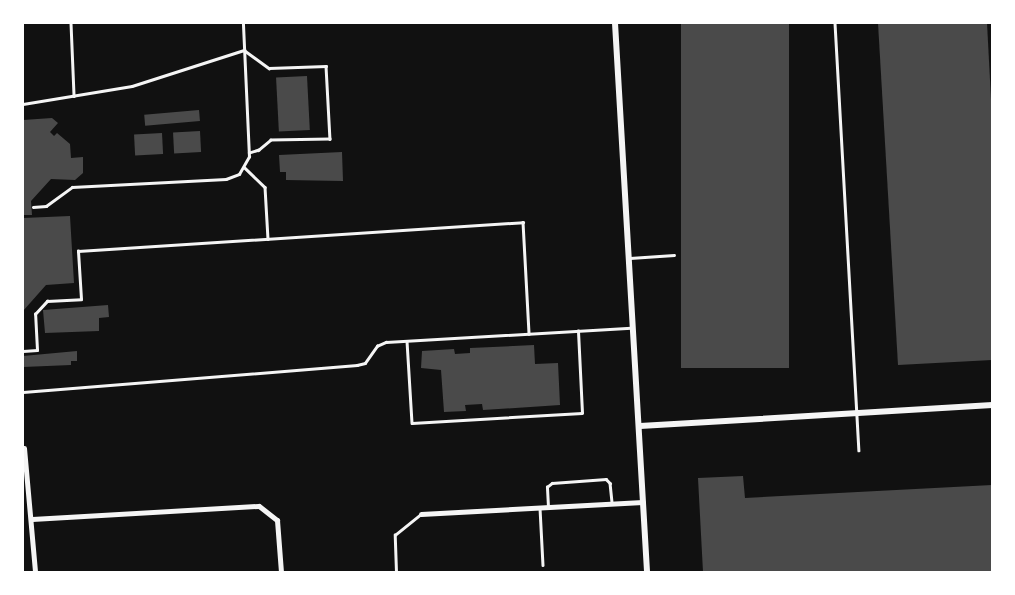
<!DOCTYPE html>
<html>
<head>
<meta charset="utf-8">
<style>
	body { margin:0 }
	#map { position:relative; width:1015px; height:595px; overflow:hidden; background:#111; font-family:"Exo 2",sans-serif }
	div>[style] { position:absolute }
	.building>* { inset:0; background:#4a4a4a; transform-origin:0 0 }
	.service>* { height:2.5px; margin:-1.25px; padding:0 1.25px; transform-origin:1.25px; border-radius:1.25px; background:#f5f5f5 }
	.minor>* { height:5px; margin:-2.5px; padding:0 2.5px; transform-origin:2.5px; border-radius:2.5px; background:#f5f5f5 }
	.tertiary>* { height:6px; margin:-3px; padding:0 3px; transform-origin:3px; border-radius:3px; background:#f5f5f5 }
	span { translate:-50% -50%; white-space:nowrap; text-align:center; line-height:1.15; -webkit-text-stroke:5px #fff; paint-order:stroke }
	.frame { position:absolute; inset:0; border:24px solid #fff; pointer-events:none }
</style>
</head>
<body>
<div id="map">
	<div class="building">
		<div style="left:681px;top:23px;width:108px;height:345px"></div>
		<div style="clip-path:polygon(878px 23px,987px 23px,992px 118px,992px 360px,898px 365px)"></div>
		<div style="left:307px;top:76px;width:54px;height:31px;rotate:87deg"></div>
		<div style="left:199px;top:110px;width:11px;height:55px;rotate:85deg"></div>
		<div style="clip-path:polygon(52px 118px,58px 123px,50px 132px,54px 136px,57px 133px,70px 144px,71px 158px,83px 157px,83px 173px,75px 180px,51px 179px,31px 201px,32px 215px,23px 215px,23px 120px)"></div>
		<div style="left:200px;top:131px;width:21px;height:27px;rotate:87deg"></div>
		<div style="left:162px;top:133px;width:21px;height:28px;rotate:87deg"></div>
		<div style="clip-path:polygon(342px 152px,343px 181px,286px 180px,286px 172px,280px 172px,279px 155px)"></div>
		<div style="clip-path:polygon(70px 216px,74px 283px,46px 285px,23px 311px,23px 218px)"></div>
		<div style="clip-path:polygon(108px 305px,109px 317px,99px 318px,99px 331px,45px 333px,43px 310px)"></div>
		<div style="clip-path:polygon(534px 345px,535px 364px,558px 363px,560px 405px,483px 410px,482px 404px,465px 405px,466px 411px,444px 412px,441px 370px,421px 368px,422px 351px,454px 349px,455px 354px,470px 353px,470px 348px)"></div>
		<div style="clip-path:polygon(77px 351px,77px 361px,71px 361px,71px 365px,23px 367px,23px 356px)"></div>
		<div style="clip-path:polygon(743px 476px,745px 498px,992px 485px,992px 572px,703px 572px,698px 478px)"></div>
	</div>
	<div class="service">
		<div style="left:71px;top:23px;width:73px;rotate:87.6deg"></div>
		<div style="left:835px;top:23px;width:428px;rotate:86.8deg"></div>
		<div style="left:23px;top:104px;width:110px;rotate:-9.4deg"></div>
		<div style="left:132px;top:86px;width:118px;rotate:-17.8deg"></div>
		<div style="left:244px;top:50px;width:31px;rotate:36deg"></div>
		<div style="left:269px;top:68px;width:57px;rotate:-2deg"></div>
		<div style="left:326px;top:66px;width:73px;rotate:86.9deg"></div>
		<div style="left:330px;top:139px;width:59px;rotate:179deg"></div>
		<div style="left:271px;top:140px;width:16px;rotate:140deg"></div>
		<div style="left:259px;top:150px;width:10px;rotate:163deg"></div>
		<div style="left:244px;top:167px;width:29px;rotate:44deg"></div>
		<div style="left:265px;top:187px;width:52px;rotate:86.7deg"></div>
		<div style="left:33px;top:207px;width:13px;rotate:-4deg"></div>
		<div style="left:46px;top:206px;width:32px;rotate:-36deg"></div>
		<div style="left:72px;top:187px;width:154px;rotate:-3deg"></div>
		<div style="left:226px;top:179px;width:14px;rotate:-21deg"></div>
		<div style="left:239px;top:174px;width:20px;rotate:-60deg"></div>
		<div style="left:249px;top:157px;width:134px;rotate:-92.6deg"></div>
		<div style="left:630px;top:258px;width:44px;rotate:-3.9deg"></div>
		<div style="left:407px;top:341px;width:82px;rotate:86.5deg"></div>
		<div style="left:412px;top:423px;width:170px;rotate:-3.4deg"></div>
		<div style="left:582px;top:413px;width:82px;rotate:-92.8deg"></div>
		<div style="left:23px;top:351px;width:14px;rotate:-4deg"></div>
		<div style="left:37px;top:350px;width:36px;rotate:-93deg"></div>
		<div style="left:35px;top:314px;width:18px;rotate:-47deg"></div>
		<div style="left:47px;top:301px;width:34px;rotate:-3deg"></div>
		<div style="left:81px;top:299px;width:48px;rotate:-93.6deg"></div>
		<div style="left:78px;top:251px;width:446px;rotate:-3.7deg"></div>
		<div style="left:523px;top:222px;width:112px;rotate:86.9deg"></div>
		<div style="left:23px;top:392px;width:335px;rotate:-4.6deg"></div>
		<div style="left:357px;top:365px;width:8px;rotate:-14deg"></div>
		<div style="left:365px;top:363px;width:21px;rotate:-55deg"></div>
		<div style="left:377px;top:346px;width:10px;rotate:-24deg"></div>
		<div style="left:386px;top:342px;width:245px;rotate:-3.3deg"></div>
		<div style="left:548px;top:507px;width:20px;rotate:-93deg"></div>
		<div style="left:547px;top:487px;width:6px;rotate:-39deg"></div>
		<div style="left:552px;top:483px;width:54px;rotate:-4.2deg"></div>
		<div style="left:606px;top:479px;width:6px;rotate:45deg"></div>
		<div style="left:610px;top:483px;width:18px;rotate:84deg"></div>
		<div style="left:540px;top:508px;width:57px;rotate:87deg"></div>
		<div style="left:396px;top:572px;width:37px;rotate:-92deg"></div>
		<div style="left:395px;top:535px;width:33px;rotate:-39deg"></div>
	</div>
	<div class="minor">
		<div style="left:24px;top:448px;width:124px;rotate:84.9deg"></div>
		<div style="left:421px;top:514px;width:222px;rotate:-3.1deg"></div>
		<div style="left:32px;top:519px;width:227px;rotate:-3.3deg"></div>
		<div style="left:259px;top:506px;width:23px;rotate:38deg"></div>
		<div style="left:277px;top:520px;width:52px;rotate:85.6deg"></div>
	</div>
	<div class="tertiary">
		<div style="left:615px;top:23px;width:550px;rotate:86.66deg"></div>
		<div style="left:640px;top:426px;width:353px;rotate:-3.4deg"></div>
	</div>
	<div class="frame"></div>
</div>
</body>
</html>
